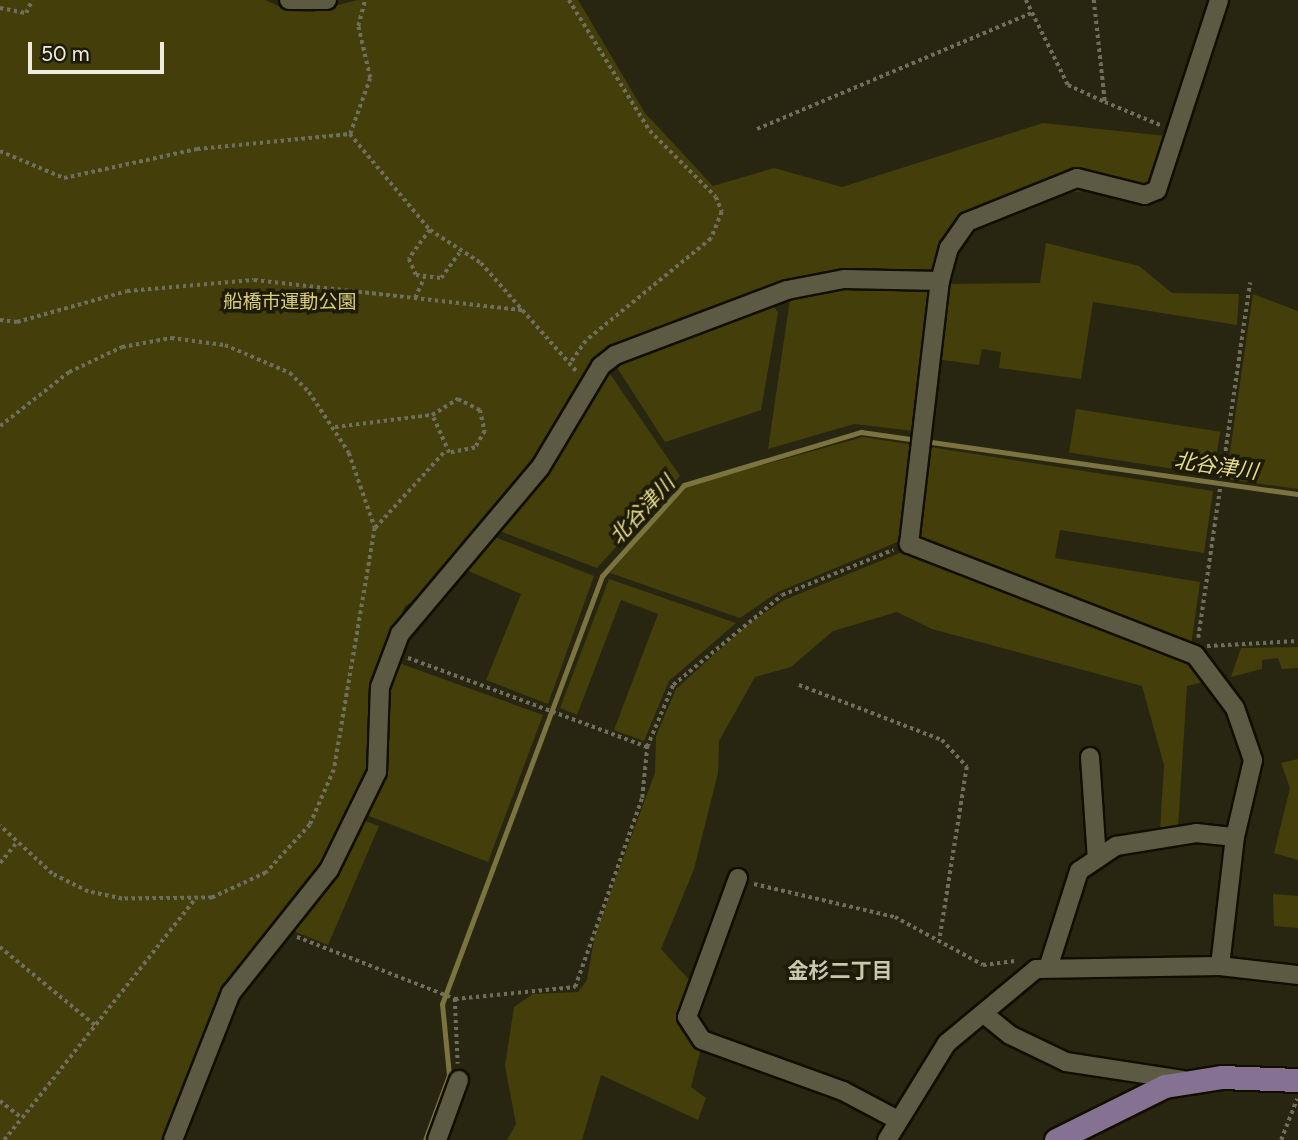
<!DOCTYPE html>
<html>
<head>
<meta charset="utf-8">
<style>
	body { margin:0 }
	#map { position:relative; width:1298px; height:1140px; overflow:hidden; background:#282611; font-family:Figtree,"Noto Sans JP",sans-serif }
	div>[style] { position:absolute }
	.green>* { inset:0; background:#443e0a; transform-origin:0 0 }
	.stream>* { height:5px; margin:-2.5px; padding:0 2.5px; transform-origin:2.5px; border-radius:2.5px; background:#7b7440 }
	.path>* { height:3.5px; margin-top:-1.75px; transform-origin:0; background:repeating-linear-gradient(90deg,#706f5d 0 3.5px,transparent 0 7px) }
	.roads { filter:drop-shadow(2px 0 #110e00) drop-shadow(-2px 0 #110e00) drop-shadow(0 2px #110e00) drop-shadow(0 -2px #110e00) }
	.minor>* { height:18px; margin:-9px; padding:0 9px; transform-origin:9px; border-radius:9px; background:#5d5a44 }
	.major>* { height:23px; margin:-11.5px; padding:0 11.5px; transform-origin:11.5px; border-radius:11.5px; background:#857292 }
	span { translate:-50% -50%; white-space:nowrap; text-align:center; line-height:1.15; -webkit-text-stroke:7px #1e1c08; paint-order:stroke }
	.park-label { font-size:19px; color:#d7cd7c }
	.water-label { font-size:21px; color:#e7de8c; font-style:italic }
	.neighbourhood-label { font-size:21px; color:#c9c7ae; font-weight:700 }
	.scale { position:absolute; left:28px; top:42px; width:136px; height:32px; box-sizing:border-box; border:4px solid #edecdf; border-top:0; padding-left:9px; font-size:21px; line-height:24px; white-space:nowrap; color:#edecdf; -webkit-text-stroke:5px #1e1c08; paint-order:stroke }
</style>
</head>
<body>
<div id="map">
	<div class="green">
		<div style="clip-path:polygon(0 0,265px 0,289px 11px,313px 12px,357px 0,578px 0,645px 113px,713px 186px,774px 168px,842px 187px,1043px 123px,1166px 136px,1146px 192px,1103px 188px,993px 204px,934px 271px,830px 275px,604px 352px,589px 367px,534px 465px,423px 595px,405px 606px,373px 679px,373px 764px,319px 872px,241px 969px,168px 1140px,0 1140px)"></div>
		<div style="clip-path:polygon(1046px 243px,1139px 266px,1172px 293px,1239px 294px,1237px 325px,1093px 302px,1081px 379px,999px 368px,1001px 352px,982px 349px,979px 365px,936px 359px,948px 284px,1040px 283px)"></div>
		<div style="clip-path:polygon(841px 284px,930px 285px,935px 291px,914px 431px,854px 424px,768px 449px,790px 299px)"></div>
		<div style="clip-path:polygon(1253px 294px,1298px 311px,1298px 489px,1226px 479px)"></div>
		<div style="clip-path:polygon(772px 303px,778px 313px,761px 410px,665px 442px,616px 366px)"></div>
		<div style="clip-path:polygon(608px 371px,680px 476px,597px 568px,494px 529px)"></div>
		<div style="left:1076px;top:409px;width:146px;height:44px;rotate:9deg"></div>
		<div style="clip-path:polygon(863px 437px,914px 445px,900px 541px,778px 592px,740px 618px,610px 573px,685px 487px)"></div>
		<div style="clip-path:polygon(923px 446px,1213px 491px,1204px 553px,1060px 530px,1055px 558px,1200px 582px,1191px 646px,917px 542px)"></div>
		<div style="clip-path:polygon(490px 535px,594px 576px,548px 704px,486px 680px,521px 594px,462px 568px)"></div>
		<div style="clip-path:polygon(910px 549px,1186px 661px,1208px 681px,1187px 686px,1178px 828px,1160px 832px,1164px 765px,1142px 686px,932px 629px,897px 612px,833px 631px,791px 667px,755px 677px,719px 741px,718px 773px,694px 869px,661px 949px,693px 984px,701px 1048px,691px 1087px,706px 1098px,698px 1120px,601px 1075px,582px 1140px,507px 1140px,516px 1124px,505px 1066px,514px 1007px,533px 994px,578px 992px,587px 980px,595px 934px,655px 773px,656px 736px,676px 689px,749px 623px,784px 600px)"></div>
		<div style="clip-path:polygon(609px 579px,736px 623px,669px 681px,644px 741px,614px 730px,658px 614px,621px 600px,577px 715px,560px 708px)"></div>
		<div style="clip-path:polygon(1298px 647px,1298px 668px,1282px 669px,1278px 658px,1262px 660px,1262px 669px,1231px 677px,1241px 648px)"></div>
		<div style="clip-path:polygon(396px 662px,543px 715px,488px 862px,364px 814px,385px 686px)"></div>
		<div style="clip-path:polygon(1298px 759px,1298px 860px,1274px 853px,1290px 788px,1281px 763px)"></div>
		<div style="clip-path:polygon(363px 820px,379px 826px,328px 945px,296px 932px,292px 927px)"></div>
		<div style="clip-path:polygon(1273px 894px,1298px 896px,1298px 928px,1274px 926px)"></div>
	</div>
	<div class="stream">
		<div style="left:425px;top:1140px;width:69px;rotate:-69.7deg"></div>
		<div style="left:449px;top:1075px;width:71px;rotate:-95.6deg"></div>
		<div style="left:442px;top:1004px;width:457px;rotate:-69.5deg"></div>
		<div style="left:602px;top:576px;width:122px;rotate:-48deg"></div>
		<div style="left:684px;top:485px;width:185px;rotate:-16.7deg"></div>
		<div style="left:861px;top:432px;width:441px;rotate:8.1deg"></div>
	</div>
	<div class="path">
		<div style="left:569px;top:0;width:154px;rotate:58.3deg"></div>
		<div style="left:650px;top:131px;width:93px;rotate:45deg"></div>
		<div style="left:716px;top:197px;width:16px;rotate:68deg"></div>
		<div style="left:722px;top:212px;width:29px;rotate:112deg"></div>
		<div style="left:711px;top:239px;width:161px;rotate:140.8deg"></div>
		<div style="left:586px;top:341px;width:28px;rotate:125deg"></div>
		<div style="left:1026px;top:0;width:95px;rotate:63.7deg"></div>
		<div style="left:1068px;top:85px;width:41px;rotate:24.7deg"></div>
		<div style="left:1094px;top:0;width:103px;rotate:83.8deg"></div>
		<div style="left:1105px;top:102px;width:60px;rotate:22.7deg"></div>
		<div style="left:0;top:8px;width:26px;rotate:11deg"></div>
		<div style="left:26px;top:13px;width:14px;rotate:-65deg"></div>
		<div style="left:757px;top:129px;width:298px;rotate:-22.9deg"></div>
		<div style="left:350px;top:134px;width:125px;rotate:50.2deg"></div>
		<div style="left:430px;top:230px;width:61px;rotate:32.9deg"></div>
		<div style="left:481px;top:263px;width:147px;rotate:48.6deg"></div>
		<div style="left:0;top:151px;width:69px;rotate:22.9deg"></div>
		<div style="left:64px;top:178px;width:136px;rotate:-12.3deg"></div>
		<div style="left:197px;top:149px;width:154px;rotate:-5.6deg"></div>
		<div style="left:350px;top:134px;width:59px;rotate:-70.3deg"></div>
		<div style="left:370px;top:78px;width:53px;rotate:-103deg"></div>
		<div style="left:358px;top:26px;width:27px;rotate:-75deg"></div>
		<div style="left:430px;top:230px;width:36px;rotate:126deg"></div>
		<div style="left:409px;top:259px;width:17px;rotate:66deg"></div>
		<div style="left:416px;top:275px;width:25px;rotate:7deg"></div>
		<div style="left:441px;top:278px;width:31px;rotate:-54deg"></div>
		<div style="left:415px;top:298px;width:22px;rotate:-66deg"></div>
		<div style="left:0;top:320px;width:17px;rotate:7deg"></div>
		<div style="left:17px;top:322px;width:114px;rotate:-15.7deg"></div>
		<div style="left:127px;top:291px;width:127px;rotate:-5deg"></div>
		<div style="left:254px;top:280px;width:271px;rotate:6.4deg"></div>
		<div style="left:0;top:426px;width:88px;rotate:-38deg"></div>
		<div style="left:69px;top:372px;width:59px;rotate:-25.3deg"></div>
		<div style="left:122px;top:347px;width:50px;rotate:-10.4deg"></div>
		<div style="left:171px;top:338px;width:54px;rotate:7.4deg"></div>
		<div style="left:225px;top:345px;width:71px;rotate:23.3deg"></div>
		<div style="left:290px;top:373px;width:27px;rotate:45deg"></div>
		<div style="left:309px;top:392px;width:73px;rotate:56.7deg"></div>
		<div style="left:349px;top:453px;width:79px;rotate:70.9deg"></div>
		<div style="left:375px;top:528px;width:245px;rotate:99.6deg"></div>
		<div style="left:334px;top:770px;width:60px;rotate:113.6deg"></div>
		<div style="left:310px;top:825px;width:65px;rotate:132.5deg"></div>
		<div style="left:266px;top:873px;width:60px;rotate:155.2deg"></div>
		<div style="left:212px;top:898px;width:90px;rotate:179.4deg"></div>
		<div style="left:122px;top:899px;width:35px;rotate:-168deg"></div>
		<div style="left:88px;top:892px;width:40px;rotate:-153.4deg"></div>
		<div style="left:52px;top:874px;width:71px;rotate:-137.3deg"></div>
		<div style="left:335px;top:427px;width:98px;rotate:-7.1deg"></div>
		<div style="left:432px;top:415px;width:31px;rotate:-32deg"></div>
		<div style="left:458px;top:399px;width:25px;rotate:27deg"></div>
		<div style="left:480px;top:410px;width:22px;rotate:77deg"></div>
		<div style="left:485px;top:431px;width:20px;rotate:120deg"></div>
		<div style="left:475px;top:448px;width:26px;rotate:169deg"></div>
		<div style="left:449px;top:453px;width:42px;rotate:-114.1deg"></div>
		<div style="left:375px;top:528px;width:105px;rotate:-47.7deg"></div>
		<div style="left:1198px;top:638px;width:359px;rotate:-81.7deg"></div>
		<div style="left:1207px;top:646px;width:91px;rotate:-3.1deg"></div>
		<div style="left:408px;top:658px;width:255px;rotate:20.4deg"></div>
		<div style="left:799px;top:685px;width:153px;rotate:21deg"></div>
		<div style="left:942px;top:740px;width:37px;rotate:47deg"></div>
		<div style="left:967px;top:767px;width:173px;rotate:99deg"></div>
		<div style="left:0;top:863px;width:26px;rotate:-51deg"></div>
		<div style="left:754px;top:884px;width:145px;rotate:13.2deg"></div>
		<div style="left:895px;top:917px;width:100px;rotate:28.6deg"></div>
		<div style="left:983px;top:965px;width:34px;rotate:-7deg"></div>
		<div style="left:297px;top:937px;width:170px;rotate:21.4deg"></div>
		<div style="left:455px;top:999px;width:121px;rotate:-5.7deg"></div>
		<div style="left:575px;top:987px;width:201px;rotate:-70.5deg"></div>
		<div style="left:642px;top:798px;width:51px;rotate:-84.4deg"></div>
		<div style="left:647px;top:747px;width:67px;rotate:-67.2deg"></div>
		<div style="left:673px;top:685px;width:141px;rotate:-39.5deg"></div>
		<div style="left:782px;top:595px;width:120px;rotate:-22.1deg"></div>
		<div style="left:0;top:947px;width:123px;rotate:39.4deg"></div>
		<div style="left:455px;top:999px;width:65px;rotate:87.4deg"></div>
		<div style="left:0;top:1101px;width:28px;rotate:38deg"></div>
		<div style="left:22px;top:1118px;width:278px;rotate:-51.7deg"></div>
		<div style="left:4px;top:1140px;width:28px;rotate:-51deg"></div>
		<div style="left:1281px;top:1140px;width:44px;rotate:-68.7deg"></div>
	</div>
	<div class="roads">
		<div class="minor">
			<div style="left:289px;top:0;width:38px"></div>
			<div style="left:1090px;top:757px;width:102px;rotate:86.1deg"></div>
			<div style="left:738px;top:878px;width:148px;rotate:110.1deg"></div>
			<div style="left:687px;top:1017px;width:27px;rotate:57deg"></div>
			<div style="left:702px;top:1040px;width:150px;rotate:19.9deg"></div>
			<div style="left:843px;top:1091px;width:62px;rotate:27.8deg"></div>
			<div style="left:1049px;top:965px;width:99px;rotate:-72.3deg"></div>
			<div style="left:1079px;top:871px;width:45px;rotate:-34deg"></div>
			<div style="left:1116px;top:846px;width:81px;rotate:-9.2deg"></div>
			<div style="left:1196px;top:833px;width:39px;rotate:6deg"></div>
			<div style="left:1220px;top:966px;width:79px;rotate:6.6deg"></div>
			<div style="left:984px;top:1014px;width:33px;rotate:39deg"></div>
			<div style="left:1010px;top:1035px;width:62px;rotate:25.7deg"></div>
			<div style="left:1066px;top:1062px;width:118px;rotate:8.7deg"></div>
			<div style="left:173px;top:1140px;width:158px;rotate:-68.5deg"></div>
			<div style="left:231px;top:993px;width:157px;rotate:-51.5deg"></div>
			<div style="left:329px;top:870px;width:109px;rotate:-63.9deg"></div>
			<div style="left:377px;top:772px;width:85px;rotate:-88deg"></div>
			<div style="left:380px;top:687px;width:57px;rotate:-69.3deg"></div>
			<div style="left:400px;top:634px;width:217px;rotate:-49.9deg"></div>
			<div style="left:540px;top:468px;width:119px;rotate:-59.1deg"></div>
			<div style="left:601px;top:366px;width:18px;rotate:-38deg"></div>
			<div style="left:615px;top:355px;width:184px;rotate:-20.7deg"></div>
			<div style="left:787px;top:290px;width:58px;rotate:-10.9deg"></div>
			<div style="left:844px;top:279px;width:96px;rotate:1.2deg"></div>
			<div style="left:940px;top:281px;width:34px;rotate:-75deg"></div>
			<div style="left:949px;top:248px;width:32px;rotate:-55deg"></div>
			<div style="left:967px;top:222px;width:118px;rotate:-21.8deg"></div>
			<div style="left:1077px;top:178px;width:70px;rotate:14deg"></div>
			<div style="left:1145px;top:195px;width:13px;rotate:-23deg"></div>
			<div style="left:1157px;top:190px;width:200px;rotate:-71.9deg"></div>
			<div style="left:437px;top:1140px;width:64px;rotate:-69.9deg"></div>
			<div style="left:887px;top:1140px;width:114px;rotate:-58.3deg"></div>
			<div style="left:947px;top:1043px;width:116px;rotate:-39.7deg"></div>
			<div style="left:1036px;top:969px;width:184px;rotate:-0.9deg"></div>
			<div style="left:1220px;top:966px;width:130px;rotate:-83.4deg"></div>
			<div style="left:1235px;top:837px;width:79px;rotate:-76.8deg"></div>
			<div style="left:1253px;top:760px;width:55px;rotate:-109.1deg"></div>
			<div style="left:1235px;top:708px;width:66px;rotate:-127deg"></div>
			<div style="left:1195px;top:655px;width:307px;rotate:-158.8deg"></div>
			<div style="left:909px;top:544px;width:265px;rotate:-83.3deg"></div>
		</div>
		<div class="major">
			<div style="left:1056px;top:1140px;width:122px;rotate:-26.4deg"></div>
			<div style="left:1165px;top:1086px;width:58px;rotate:-9deg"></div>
			<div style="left:1222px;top:1077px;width:76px;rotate:2.3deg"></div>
		</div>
	</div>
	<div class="park-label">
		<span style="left:290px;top:302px">船橋市運動公園</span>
	</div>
	<div class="water-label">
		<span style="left:1216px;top:466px;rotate:8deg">北谷津川</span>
		<span style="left:642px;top:510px;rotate:-47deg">北谷津川</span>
	</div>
	<div class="neighbourhood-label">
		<span style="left:840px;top:971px">金杉二丁目</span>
	</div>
	<div class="scale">50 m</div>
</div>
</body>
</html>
